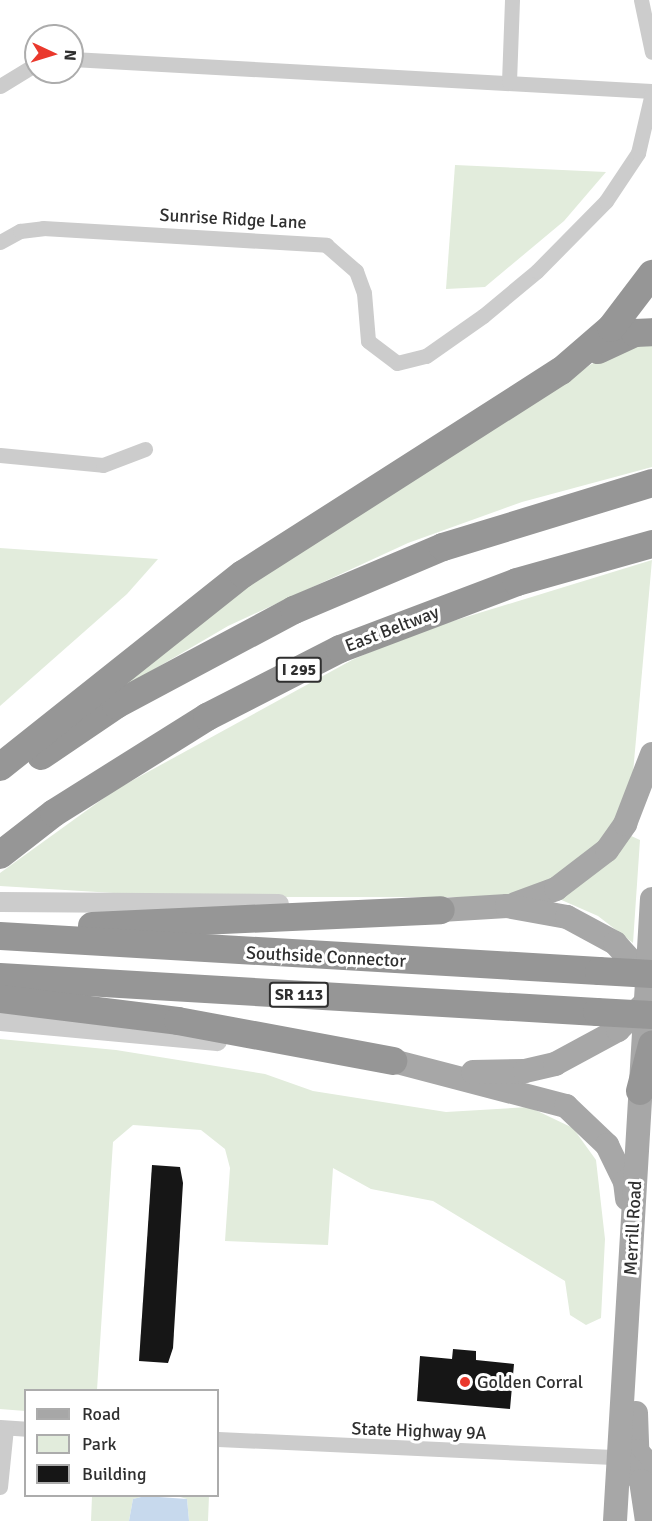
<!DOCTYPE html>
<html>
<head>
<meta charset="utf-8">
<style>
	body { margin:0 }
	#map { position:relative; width:652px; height:1521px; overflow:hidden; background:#fff; font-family:Signika,sans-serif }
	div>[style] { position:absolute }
	.green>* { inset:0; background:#e2ecdc }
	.water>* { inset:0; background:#c7d9ed }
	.building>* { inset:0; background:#161616 }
	.minor>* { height:15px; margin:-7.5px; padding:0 7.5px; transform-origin:7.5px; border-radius:7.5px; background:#ccc }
	.tertiary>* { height:20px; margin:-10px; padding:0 10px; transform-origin:10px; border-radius:10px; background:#ccc }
	.primary>* { height:24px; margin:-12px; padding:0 12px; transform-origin:12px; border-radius:12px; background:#a7a7a7 }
	.motorway>* { height:28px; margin:-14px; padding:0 14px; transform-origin:14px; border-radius:14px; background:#969696 }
	.motorway-bridge>* { height:28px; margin:-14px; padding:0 14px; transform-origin:14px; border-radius:14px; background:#969696 }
	.dots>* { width:16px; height:16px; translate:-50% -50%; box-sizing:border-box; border:3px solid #fff; border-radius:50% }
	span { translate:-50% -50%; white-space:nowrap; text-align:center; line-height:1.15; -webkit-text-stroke:6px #fff; paint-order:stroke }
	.shield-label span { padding:2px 4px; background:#fff; border:2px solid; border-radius:4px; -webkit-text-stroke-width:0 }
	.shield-label { font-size:16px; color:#2f2f2f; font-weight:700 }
	.street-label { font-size:18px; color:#2f2f2f }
	.poi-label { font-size:18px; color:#2f2f2f }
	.left { translate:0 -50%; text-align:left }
	.legend { position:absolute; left:24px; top:1389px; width:195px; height:108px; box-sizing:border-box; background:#fff; border:2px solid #acacac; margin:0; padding:8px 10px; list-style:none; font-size:18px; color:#2f2f2f }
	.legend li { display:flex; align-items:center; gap:12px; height:30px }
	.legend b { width:30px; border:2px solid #acacac }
	.north { position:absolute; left:24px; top:24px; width:60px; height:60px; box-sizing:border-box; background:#fff; border:2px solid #acacac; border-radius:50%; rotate:94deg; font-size:16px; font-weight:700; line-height:24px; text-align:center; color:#2f2f2f }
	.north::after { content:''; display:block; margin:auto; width:21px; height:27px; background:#ea382c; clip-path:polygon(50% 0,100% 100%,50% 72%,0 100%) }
</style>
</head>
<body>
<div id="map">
	<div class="green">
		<div style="clip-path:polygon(455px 165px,606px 172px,564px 221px,485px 287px,446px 289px)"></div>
		<div style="clip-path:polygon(652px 336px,652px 467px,522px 502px,408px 543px,228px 626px,88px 708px,206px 608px,544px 393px,633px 339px)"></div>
		<div style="clip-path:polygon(0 548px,158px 559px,127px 594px,0 706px)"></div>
		<div style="clip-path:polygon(652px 560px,632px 784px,609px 838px,578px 867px,510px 897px,179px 897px,0 886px,0 873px,115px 790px,352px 660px,414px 633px)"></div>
		<div style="clip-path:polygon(629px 835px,640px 840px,633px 943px,598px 916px,557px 898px,598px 871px)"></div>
		<div style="clip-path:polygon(0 1039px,116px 1050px,265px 1074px,313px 1091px,446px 1112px,529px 1107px,573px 1128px,596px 1160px,605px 1239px,601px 1318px,586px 1325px,570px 1315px,565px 1281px,433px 1201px,371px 1189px,333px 1168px,328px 1245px,225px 1241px,230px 1168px,225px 1149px,201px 1130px,133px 1125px,113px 1142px,97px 1390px,26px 1390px,25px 1411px,0 1409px)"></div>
		<div style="clip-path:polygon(92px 1496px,145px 1496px,133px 1499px,129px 1521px,91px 1521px)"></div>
		<div style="clip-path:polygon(177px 1496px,209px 1496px,208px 1521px,189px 1521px,187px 1499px)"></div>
	</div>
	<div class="water">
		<div style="clip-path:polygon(145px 1496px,187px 1499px,189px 1521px,129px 1521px,133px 1499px)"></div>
	</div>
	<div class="building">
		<div style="clip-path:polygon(152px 1165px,180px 1167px,183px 1183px,173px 1348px,168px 1363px,139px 1361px)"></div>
		<div style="clip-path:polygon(453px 1349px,476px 1351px,476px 1360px,514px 1364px,510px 1409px,417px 1401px,420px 1356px,452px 1359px)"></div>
	</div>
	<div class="minor">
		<div style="left:641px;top:0;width:53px;rotate:78.1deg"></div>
		<div style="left:72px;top:59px;width:581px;rotate:3.16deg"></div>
		<div style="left:509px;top:82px;width:82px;rotate:-87.9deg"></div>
		<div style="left:0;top:86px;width:42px;rotate:-31.4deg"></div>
		<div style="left:0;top:242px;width:23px;rotate:-29deg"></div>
		<div style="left:20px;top:231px;width:23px;rotate:-7deg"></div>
		<div style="left:43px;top:228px;width:284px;rotate:3.4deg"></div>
		<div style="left:326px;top:245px;width:40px;rotate:41deg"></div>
		<div style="left:356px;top:271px;width:23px;rotate:70deg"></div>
		<div style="left:364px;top:293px;width:48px;rotate:85.2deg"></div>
		<div style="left:368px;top:341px;width:36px;rotate:37deg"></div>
		<div style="left:397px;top:363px;width:30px;rotate:-14deg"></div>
		<div style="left:426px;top:356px;width:70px;rotate:-35.1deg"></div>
		<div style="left:483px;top:316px;width:70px;rotate:-39.8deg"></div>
		<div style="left:537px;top:271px;width:98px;rotate:-45.4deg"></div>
		<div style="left:606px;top:201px;width:58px;rotate:-56.3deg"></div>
		<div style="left:638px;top:153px;width:62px;rotate:-76.9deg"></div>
		<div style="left:0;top:455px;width:103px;rotate:5.5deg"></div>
		<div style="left:103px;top:465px;width:45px;rotate:-20.9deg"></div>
		<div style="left:0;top:1427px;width:26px;rotate:4deg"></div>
		<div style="left:218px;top:1439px;width:401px;rotate:2.6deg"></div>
		<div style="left:0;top:1487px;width:59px;rotate:-84.2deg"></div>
	</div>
	<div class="tertiary">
		<div style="left:0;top:902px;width:279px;rotate:0.4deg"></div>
		<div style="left:0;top:1021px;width:218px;rotate:5.3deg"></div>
	</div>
	<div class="primary">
		<div style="left:515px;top:904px;width:44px;rotate:-20.1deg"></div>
		<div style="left:556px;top:889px;width:64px;rotate:-37.4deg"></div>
		<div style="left:607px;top:850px;width:32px;rotate:-55deg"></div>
		<div style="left:625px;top:824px;width:75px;rotate:-68.9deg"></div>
		<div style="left:441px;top:910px;width:66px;rotate:-3.5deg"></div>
		<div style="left:507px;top:906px;width:61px;rotate:10.4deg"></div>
		<div style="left:567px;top:917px;width:55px;rotate:28.4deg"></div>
		<div style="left:615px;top:943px;width:52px;rotate:48.1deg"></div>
		<div style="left:393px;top:1061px;width:179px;rotate:14.6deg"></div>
		<div style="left:566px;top:1106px;width:57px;rotate:43.6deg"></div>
		<div style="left:607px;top:1145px;width:41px;rotate:64.1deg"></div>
		<div style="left:625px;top:1182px;width:17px;rotate:83deg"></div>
		<div style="left:473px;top:1072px;width:52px;rotate:-1.1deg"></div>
		<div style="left:525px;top:1071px;width:31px;rotate:-13deg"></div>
		<div style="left:555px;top:1064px;width:72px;rotate:-28.4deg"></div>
		<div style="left:618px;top:1030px;width:35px;rotate:-45deg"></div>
		<div style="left:636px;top:1413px;width:38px;rotate:88deg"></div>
		<div style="left:637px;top:1451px;width:23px;rotate:49deg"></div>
		<div style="left:619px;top:1457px;width:33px;rotate:47deg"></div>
		<div style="left:641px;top:1481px;width:40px;rotate:81.5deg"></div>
		<div style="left:615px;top:1521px;width:623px;rotate:-86.6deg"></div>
	</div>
	<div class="motorway">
		<div style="left:598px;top:350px;width:41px;rotate:-24.7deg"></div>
		<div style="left:635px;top:333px;width:17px;rotate:-3deg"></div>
		<div style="left:41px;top:756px;width:91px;rotate:-34.2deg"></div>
		<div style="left:116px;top:705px;width:202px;rotate:-28.1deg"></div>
		<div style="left:294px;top:610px;width:162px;rotate:-22.9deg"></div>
		<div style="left:443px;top:547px;width:219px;rotate:-17deg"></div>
		<div style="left:0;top:767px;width:310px;rotate:-38.5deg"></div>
		<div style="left:243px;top:574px;width:377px;rotate:-32.6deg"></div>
		<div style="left:561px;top:371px;width:66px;rotate:-40.7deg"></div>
		<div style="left:611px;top:328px;width:68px;rotate:-52.8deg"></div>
		<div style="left:0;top:855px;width:68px;rotate:-37.9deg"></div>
		<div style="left:54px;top:813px;width:181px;rotate:-32.1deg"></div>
		<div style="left:207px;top:717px;width:149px;rotate:-27.1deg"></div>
		<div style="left:340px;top:649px;width:189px;rotate:-20.7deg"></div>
		<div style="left:517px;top:582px;width:140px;rotate:-15.7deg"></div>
		<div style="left:92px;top:926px;width:349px;rotate:-2.6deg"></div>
		<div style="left:0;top:936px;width:600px;rotate:3.34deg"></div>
		<div style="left:0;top:977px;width:598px;rotate:3.36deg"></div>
		<div style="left:0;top:999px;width:179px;rotate:7deg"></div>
		<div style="left:178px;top:1021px;width:219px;rotate:10.5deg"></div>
		<div style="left:640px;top:1091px;width:48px;rotate:-75.4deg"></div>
	</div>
	<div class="motorway-bridge">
		<div style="left:599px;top:971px;width:53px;rotate:3.2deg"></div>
		<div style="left:597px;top:1012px;width:55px;rotate:3.1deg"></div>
	</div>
	<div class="dots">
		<div style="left:465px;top:1382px;background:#ea382c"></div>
	</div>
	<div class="shield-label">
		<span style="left:299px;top:670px">I 295</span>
		<span style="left:299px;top:995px">SR 113</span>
	</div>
	<div class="street-label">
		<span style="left:233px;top:219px;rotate:3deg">Sunrise Ridge Lane</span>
		<span style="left:392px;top:629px;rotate:-21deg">East Beltway</span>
		<span style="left:326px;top:957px;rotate:3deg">Southside Connector</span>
		<span style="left:633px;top:1228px;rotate:-87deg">Merrill Road</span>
		<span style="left:419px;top:1431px;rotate:2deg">State Highway 9A</span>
	</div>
	<div class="poi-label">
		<span class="left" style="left:477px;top:1382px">Golden Corral</span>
	</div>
	<ul class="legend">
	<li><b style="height:8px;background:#a7a7a7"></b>Road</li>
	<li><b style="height:16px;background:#e2ecdc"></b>Park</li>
	<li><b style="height:16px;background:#161616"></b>Building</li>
	</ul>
	<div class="north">N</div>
</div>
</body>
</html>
